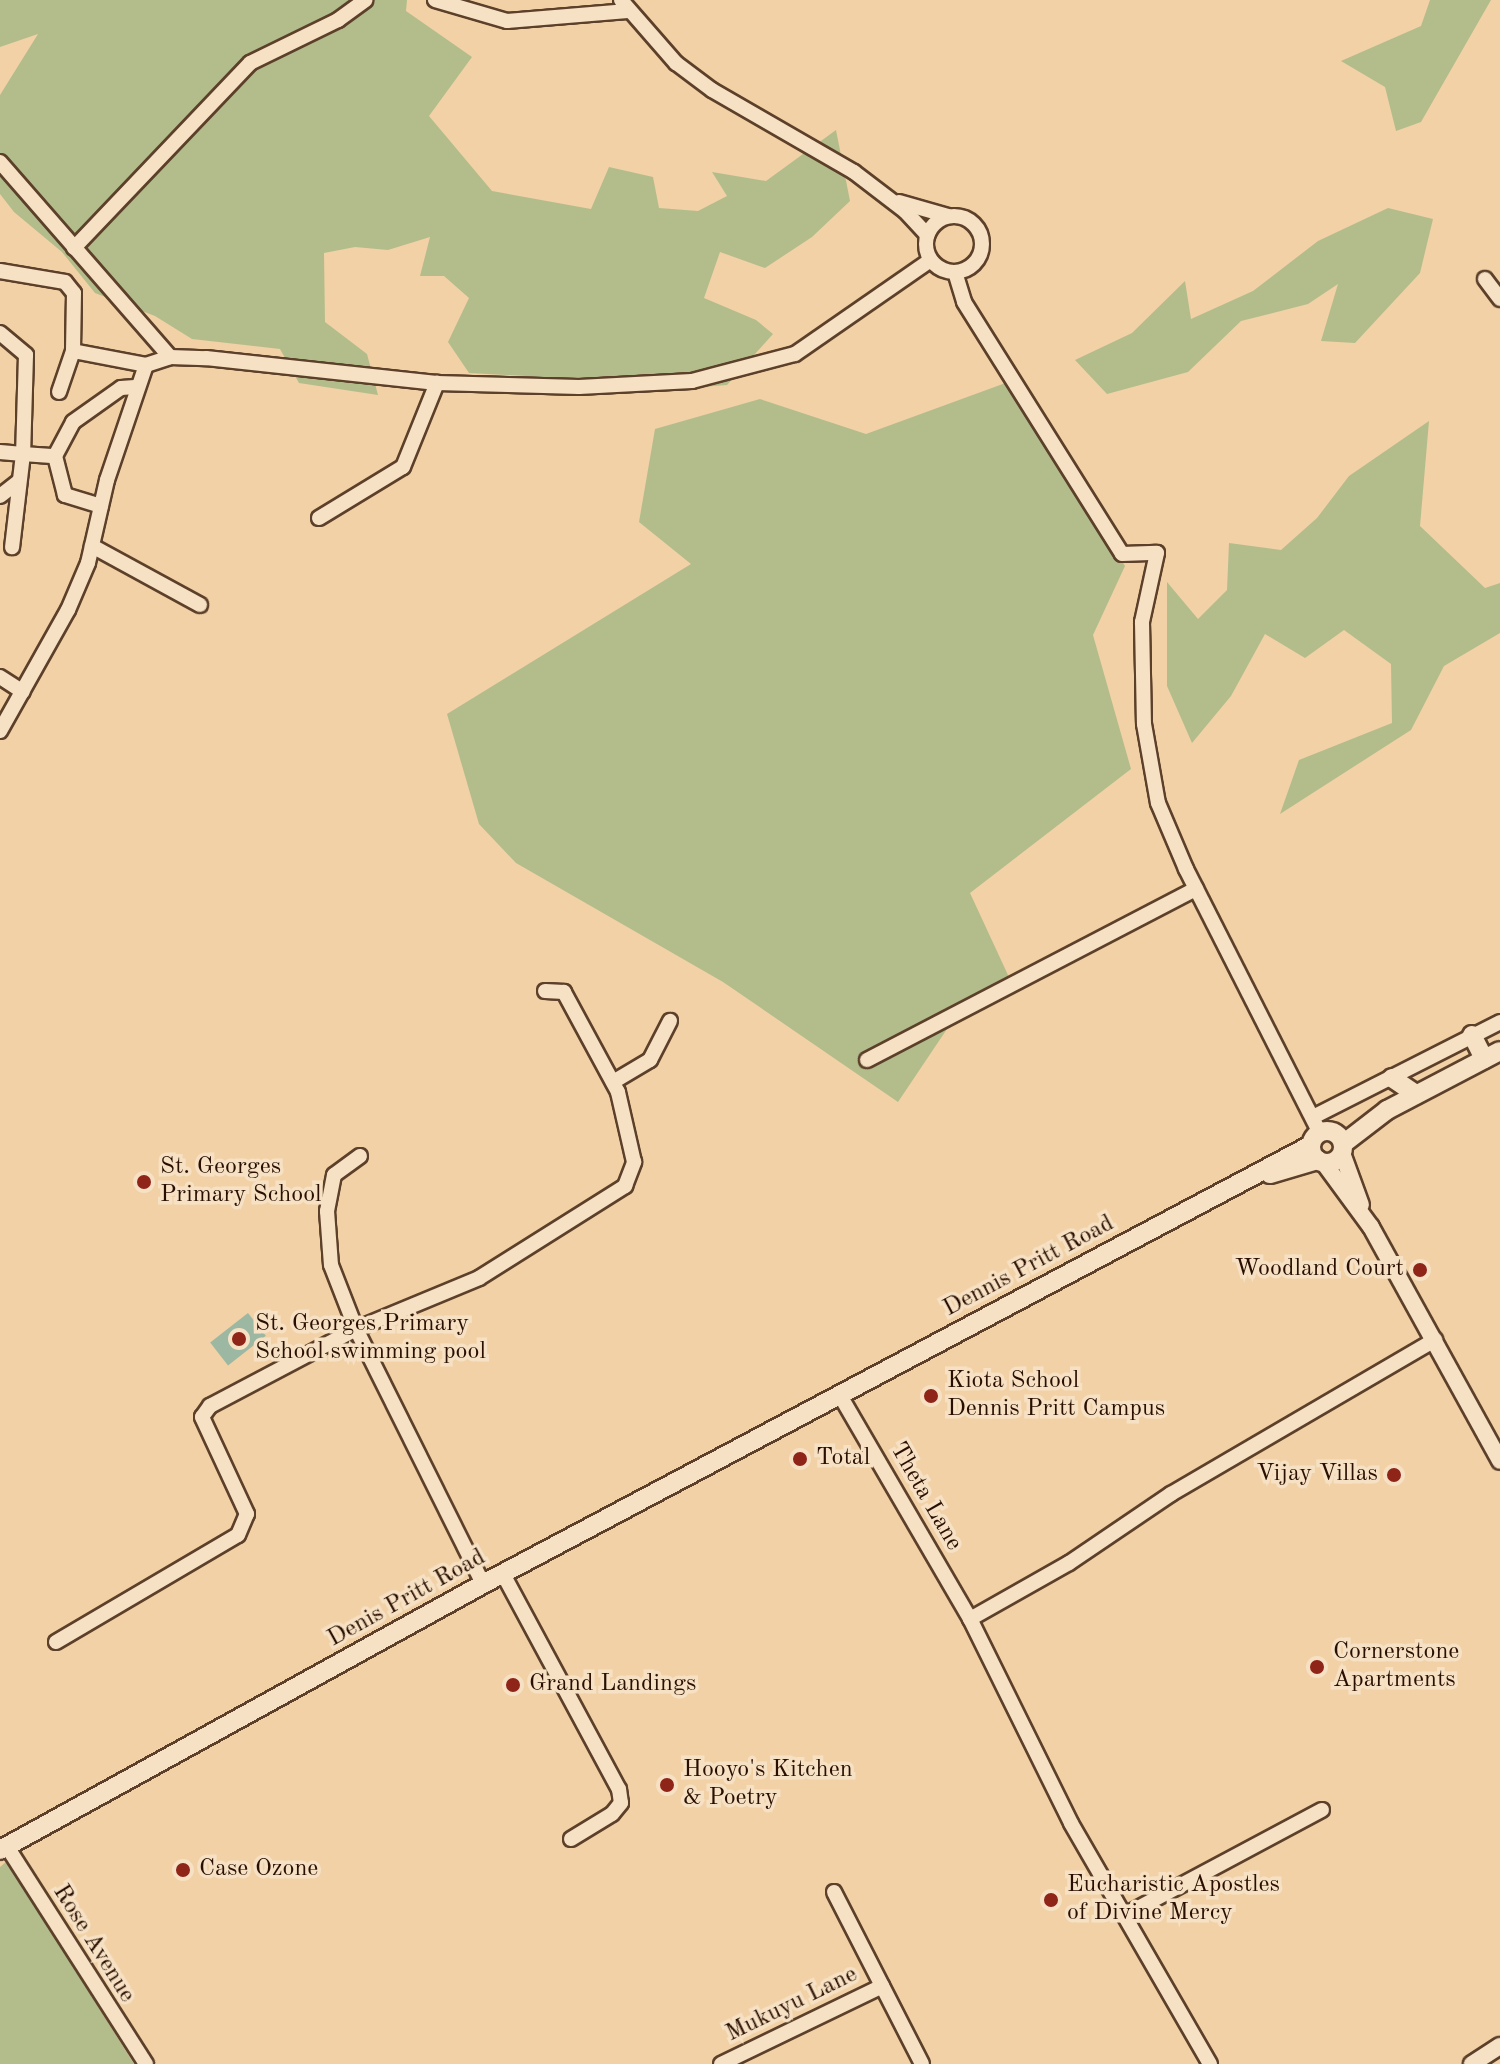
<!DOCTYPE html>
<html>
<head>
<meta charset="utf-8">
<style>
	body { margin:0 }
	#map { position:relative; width:1500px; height:2064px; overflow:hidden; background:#f1d1a5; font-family:"Old Standard TT",serif }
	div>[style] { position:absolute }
	.green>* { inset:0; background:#b3bd8b }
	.water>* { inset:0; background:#9cb8a2; transform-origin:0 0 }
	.roads { filter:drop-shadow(2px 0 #5c402a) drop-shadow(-2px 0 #5c402a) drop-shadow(0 2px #5c402a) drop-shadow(0 -2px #5c402a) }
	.minor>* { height:14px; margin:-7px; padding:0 7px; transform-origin:7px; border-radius:7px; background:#f6e1c4 }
	.minor>.ring { margin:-7px; padding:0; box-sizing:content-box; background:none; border:14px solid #f6e1c4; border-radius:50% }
	.tertiary>* { height:16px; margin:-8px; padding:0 8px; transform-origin:8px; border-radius:8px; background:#f6e1c4 }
	.secondary>* { height:18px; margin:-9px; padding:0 9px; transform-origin:9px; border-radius:9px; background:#f6e1c4 }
	.secondary>.ring { margin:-9px; padding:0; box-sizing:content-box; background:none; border:18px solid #f6e1c4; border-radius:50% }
	.dots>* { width:22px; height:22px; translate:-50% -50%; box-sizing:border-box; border:4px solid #f6e1c4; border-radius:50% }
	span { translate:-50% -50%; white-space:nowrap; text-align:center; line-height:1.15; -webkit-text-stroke:7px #f6e1c4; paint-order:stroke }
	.poi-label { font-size:24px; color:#2a0f01 }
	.left { translate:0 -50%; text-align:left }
	.right { translate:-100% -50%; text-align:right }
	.street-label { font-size:24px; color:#2a0f01 }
</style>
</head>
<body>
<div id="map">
	<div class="green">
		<div style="clip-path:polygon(0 0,407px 0,406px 11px,472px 57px,429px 116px,492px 191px,591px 209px,609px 167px,653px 177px,659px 208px,698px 211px,727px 196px,712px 172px,766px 181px,836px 130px,850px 201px,812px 237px,765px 268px,720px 252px,704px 298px,756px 320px,773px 334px,727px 385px,598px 395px,526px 376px,469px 373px,448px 342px,469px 298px,444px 276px,420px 276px,430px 237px,388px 250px,355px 247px,324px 253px,325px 322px,367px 354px,378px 395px,299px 383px,280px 349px,192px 339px,155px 316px,95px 293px,62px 252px,14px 212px,0 194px,0 95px,38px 34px,0 47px)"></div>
		<div style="clip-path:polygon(1430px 0,1491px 0,1421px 122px,1396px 131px,1385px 87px,1341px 61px,1421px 26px)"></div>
		<div style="clip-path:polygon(1388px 208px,1433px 219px,1420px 273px,1355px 343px,1321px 341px,1338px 284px,1308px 304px,1241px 321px,1188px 372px,1107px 394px,1075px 360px,1132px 333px,1185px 281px,1191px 319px,1253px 291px,1318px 241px)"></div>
		<div style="clip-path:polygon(1011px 381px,1125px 566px,1093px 635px,1131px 769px,970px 893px,1014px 988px,947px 1029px,898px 1102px,723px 982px,516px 863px,479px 824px,447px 714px,691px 564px,639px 522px,655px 429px,760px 399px,866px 434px)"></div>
		<div style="clip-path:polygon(1429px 421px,1420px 526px,1485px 588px,1500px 583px,1500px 633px,1444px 666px,1411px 730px,1280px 814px,1299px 760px,1392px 723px,1391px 664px,1344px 630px,1305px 658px,1265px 634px,1231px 696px,1192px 743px,1167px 686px,1167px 582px,1198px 619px,1227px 590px,1229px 543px,1281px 550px,1317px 518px,1349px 476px)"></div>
		<div style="clip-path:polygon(7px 1861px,134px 2064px,0 2064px,0 1867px)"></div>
	</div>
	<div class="water">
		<div style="left:248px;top:1313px;width:29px;height:48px;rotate:52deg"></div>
	</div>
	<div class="roads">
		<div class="minor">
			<div style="left:435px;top:0;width:75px;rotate:16.3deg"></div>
			<div style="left:507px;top:21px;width:121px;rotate:-4.7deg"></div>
			<div style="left:621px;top:0;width:84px;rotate:48.9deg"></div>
			<div style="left:676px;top:63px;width:45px;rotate:36.9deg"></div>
			<div style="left:712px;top:90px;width:164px;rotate:30deg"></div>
			<div style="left:854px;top:172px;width:64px;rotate:37.4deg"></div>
			<div style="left:905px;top:211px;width:33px;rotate:47deg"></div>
			<div style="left:0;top:162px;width:259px;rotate:48.9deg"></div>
			<div style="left:899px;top:202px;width:51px;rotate:15.9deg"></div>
			<div class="ring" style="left:926px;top:216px;width:42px;height:42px"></div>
			<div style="left:74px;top:248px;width:255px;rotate:-46.4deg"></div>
			<div style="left:250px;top:63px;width:98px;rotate:-26deg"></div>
			<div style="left:338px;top:20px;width:34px;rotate:-36deg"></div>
			<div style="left:0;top:271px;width:66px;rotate:9.6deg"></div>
			<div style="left:65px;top:282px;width:14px;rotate:51deg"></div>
			<div style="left:74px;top:293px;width:58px;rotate:91deg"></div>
			<div style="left:73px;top:351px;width:74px;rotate:10.9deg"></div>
			<div style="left:955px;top:272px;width:31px;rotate:73deg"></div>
			<div style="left:964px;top:302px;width:297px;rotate:57.9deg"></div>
			<div style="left:1122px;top:554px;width:35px;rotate:-2deg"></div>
			<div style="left:1157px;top:553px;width:71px;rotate:102.3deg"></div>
			<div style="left:1142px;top:622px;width:102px;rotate:88.9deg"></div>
			<div style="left:1144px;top:724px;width:80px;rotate:80deg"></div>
			<div style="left:1158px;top:803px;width:72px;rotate:67deg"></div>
			<div style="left:1186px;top:869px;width:296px;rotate:63.1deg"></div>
			<div style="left:1485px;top:279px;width:25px;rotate:53deg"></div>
			<div style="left:0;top:333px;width:34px;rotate:40deg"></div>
			<div style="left:26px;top:355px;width:99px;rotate:91.7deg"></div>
			<div style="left:23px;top:454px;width:32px;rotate:4deg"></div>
			<div style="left:59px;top:392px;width:43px;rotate:-71.1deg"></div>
			<div style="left:0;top:452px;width:23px;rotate:5deg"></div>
			<div style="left:23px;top:454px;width:94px;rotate:96.7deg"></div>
			<div style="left:0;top:496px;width:24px;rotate:-38deg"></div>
			<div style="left:101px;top:506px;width:38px;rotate:-163deg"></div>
			<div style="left:65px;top:495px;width:40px;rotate:-104.4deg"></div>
			<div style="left:55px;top:456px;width:38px;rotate:-62deg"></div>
			<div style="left:73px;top:422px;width:59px;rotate:-35.3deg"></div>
			<div style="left:121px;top:388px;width:14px;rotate:-4deg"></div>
			<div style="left:319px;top:518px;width:98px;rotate:-31.3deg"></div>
			<div style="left:403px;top:467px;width:91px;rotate:-68deg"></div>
			<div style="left:92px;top:546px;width:123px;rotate:28.6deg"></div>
			<div style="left:0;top:677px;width:27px;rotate:33deg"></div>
			<div style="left:0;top:731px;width:139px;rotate:-60.7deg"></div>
			<div style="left:68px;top:610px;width:51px;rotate:-66.9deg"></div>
			<div style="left:88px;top:563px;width:85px;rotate:-77.1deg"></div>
			<div style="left:107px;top:480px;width:121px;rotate:-71.3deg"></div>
			<div style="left:146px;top:365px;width:25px;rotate:-18deg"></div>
			<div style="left:170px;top:357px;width:36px;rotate:2deg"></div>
			<div style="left:206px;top:358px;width:232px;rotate:6.2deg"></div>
			<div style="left:437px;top:383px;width:142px;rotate:1.6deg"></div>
			<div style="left:579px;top:387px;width:113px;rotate:-3deg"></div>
			<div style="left:692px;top:381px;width:106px;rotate:-14.7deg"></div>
			<div style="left:795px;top:354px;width:165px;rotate:-34.7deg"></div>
			<div style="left:867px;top:1060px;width:371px;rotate:-27.5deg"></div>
			<div style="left:613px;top:1082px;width:43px;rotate:-30.7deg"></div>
			<div style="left:650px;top:1060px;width:44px;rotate:-62.9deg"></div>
			<div style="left:1313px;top:1117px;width:210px;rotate:-26.9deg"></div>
			<div style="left:360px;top:1156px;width:32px;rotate:144deg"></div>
			<div style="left:334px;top:1175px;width:37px;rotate:101deg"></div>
			<div style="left:327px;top:1211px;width:54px;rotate:85.8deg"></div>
			<div style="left:331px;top:1265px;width:69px;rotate:68.7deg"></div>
			<div style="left:356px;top:1329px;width:133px;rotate:-22.5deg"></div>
			<div style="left:479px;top:1278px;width:173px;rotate:-32.2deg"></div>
			<div style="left:625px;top:1186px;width:26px;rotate:-69deg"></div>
			<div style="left:634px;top:1162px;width:72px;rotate:-102.9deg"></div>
			<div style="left:618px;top:1092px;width:114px;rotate:-118.4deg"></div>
			<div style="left:564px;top:992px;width:19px;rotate:-177deg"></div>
			<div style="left:841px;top:1397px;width:257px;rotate:59.8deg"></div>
			<div style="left:503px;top:1574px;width:244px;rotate:61.7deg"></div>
			<div style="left:619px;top:1789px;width:14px;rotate:82deg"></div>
			<div style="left:621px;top:1803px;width:14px;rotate:129deg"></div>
			<div style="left:612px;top:1814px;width:48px;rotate:148.6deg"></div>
			<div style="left:56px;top:1642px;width:211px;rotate:-30.5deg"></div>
			<div style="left:238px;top:1535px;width:23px;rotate:-67deg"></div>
			<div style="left:247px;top:1514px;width:107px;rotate:-114.9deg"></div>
			<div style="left:202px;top:1417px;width:14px;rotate:-54deg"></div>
			<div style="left:210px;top:1406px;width:165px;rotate:-27.8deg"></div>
			<div style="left:356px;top:1329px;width:285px;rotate:63.5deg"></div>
			<div style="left:6px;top:1845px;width:260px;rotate:57.4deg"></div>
			<div style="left:834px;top:1892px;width:193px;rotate:62.9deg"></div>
			<div style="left:1127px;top:1914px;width:221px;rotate:-28.1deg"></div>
			<div style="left:721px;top:2064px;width:179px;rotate:-25.8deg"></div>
			<div style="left:1210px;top:2064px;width:278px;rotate:-120deg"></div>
			<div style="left:1071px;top:1823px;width:228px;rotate:-116.3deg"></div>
			<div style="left:970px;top:1619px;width:114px;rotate:-29.5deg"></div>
			<div style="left:1069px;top:1563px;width:123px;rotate:-34.1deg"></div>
			<div style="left:1171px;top:1494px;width:306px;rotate:-30.3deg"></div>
		</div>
		<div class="tertiary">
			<div style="left:1342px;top:1153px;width:55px;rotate:69.9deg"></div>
			<div style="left:1324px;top:1163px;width:79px;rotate:53.7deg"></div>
			<div style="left:1371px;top:1227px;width:267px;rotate:61.1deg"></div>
			<div style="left:1472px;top:2064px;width:33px;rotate:-33deg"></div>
		</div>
		<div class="secondary">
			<div style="left:1472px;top:1035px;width:27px;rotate:63deg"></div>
			<div style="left:1392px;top:1078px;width:29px;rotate:34deg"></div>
			<div class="ring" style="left:1311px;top:1131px;width:14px;height:14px"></div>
			<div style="left:1343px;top:1144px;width:56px;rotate:-37.7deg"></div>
			<div style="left:1387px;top:1110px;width:127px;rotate:-27.6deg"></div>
			<div style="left:1270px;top:1174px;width:50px;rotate:-16.3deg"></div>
			<div style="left:0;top:1850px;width:551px;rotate:-28.84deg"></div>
			<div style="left:483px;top:1584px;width:937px;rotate:-27.93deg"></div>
		</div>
	</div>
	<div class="dots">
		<div style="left:144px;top:1182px;background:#8f2418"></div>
		<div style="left:1420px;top:1270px;background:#8f2418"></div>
		<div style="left:239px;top:1339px;background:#8f2418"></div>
		<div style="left:931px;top:1396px;background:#8f2418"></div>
		<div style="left:800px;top:1459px;background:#8f2418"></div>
		<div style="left:1394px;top:1475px;background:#8f2418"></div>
		<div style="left:1317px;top:1667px;background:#8f2418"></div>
		<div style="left:513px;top:1685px;background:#8f2418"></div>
		<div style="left:667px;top:1785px;background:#8f2418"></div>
		<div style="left:183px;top:1870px;background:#8f2418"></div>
		<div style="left:1051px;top:1900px;background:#8f2418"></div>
	</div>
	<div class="poi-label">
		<span class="left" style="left:160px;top:1182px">St. Georges<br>Primary School</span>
		<span class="right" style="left:1404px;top:1270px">Woodland Court</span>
		<span class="left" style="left:255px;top:1339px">St. Georges Primary<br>School swimming pool</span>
		<span class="left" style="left:947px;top:1396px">Kiota School<br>Dennis Pritt Campus</span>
		<span class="left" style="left:816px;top:1459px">Total</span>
		<span class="right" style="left:1378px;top:1475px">Vijay Villas</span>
		<span class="left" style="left:1333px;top:1667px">Cornerstone<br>Apartments</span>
		<span class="left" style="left:529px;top:1685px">Grand Landings</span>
		<span class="left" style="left:683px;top:1785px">Hooyo's Kitchen<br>&amp; Poetry</span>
		<span class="left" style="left:199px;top:1870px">Case Ozone</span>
		<span class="left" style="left:1067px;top:1900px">Eucharistic Apostles<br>of Divine Mercy</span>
	</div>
	<div class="street-label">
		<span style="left:1029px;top:1267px;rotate:-28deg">Dennis Pritt Road</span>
		<span style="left:925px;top:1497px;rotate:60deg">Theta Lane</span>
		<span style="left:407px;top:1599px;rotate:-29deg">Denis Pritt Road</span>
		<span style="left:93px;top:1944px;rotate:58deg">Rose Avenue</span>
		<span style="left:792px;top:2005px;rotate:-26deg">Mukuyu Lane</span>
	</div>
</div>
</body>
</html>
